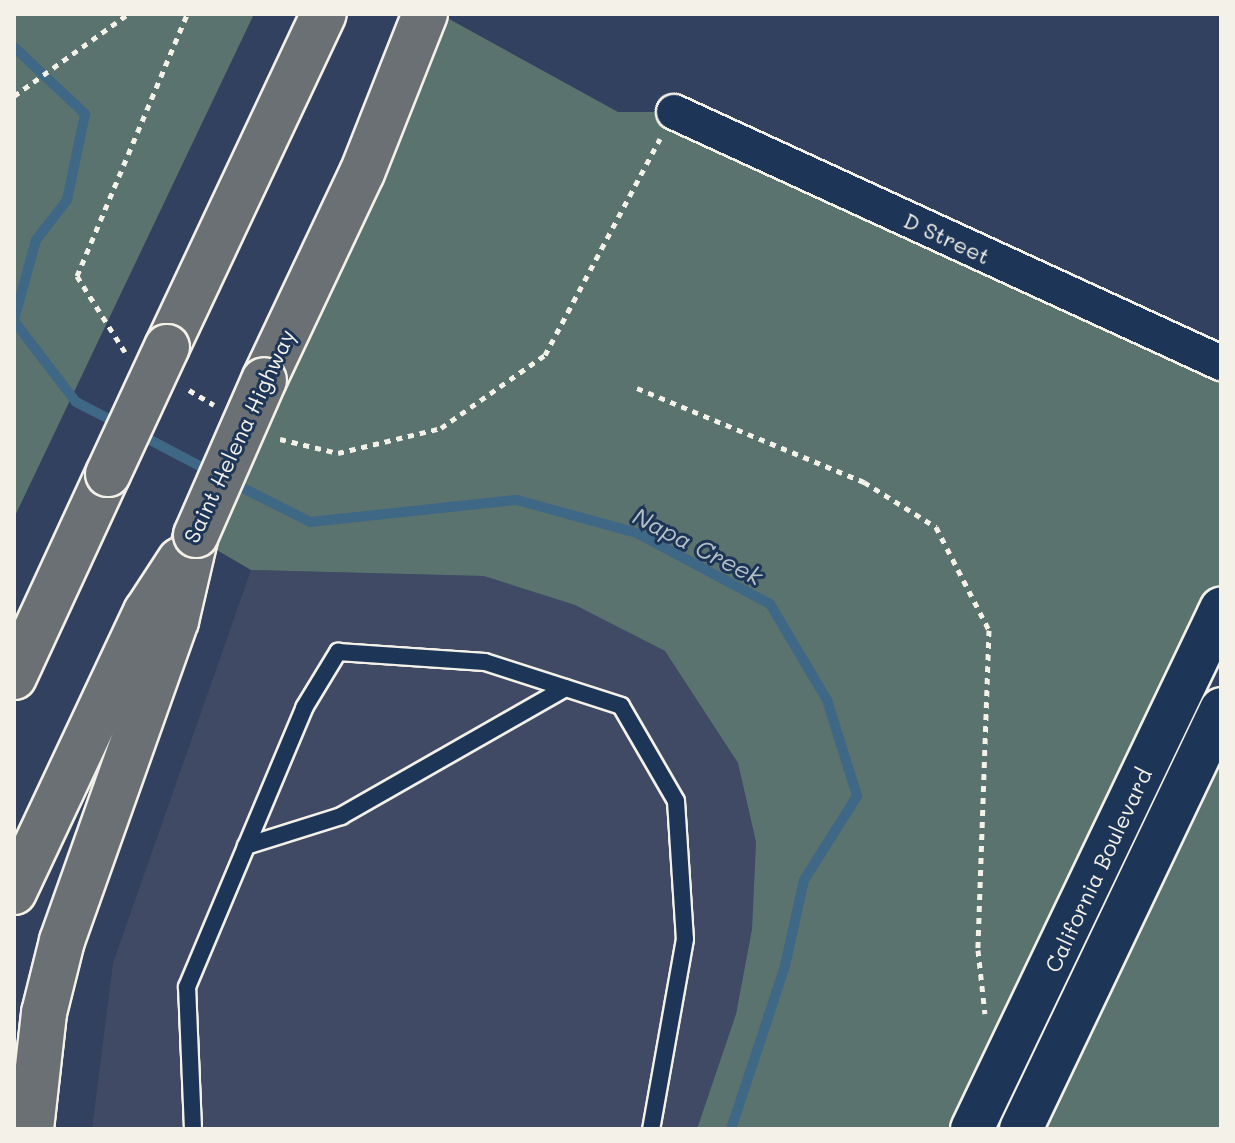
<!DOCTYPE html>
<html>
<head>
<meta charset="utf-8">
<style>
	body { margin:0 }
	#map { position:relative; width:1235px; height:1143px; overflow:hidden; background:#32415f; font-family:Mali,sans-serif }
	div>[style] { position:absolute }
	.built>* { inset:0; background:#404a64 }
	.green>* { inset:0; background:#5b736f }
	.stream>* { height:10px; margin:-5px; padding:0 5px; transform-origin:5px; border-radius:5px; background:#3f6786 }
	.path>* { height:5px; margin-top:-2.5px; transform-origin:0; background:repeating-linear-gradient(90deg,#f4f1e8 0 6px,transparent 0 12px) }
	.roads { filter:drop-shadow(2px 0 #f4f1e8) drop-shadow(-2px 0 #f4f1e8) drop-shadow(0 2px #f4f1e8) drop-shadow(0 -2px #f4f1e8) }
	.service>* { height:16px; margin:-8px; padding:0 8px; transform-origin:8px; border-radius:8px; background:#1d3557 }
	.minor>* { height:34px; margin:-17px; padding:0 17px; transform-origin:17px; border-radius:17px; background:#1d3557 }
	.tertiary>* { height:42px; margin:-21px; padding:0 21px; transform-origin:21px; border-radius:21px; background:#1d3557 }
	.motorway>* { height:44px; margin:-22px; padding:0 22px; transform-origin:22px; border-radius:22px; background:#6a7074 }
	.bridges { filter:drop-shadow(2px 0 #f4f1e8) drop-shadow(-2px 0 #f4f1e8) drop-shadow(0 2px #f4f1e8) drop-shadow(0 -2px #f4f1e8) }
	.motorway-bridge>* { height:44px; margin:-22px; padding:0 22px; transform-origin:22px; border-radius:22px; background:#6a7074 }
	span { translate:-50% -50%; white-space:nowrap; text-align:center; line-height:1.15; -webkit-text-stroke:6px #1d3557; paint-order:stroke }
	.street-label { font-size:22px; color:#f4f1e8 }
	.water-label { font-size:24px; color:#b5c1c6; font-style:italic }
	.frame { position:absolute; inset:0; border:16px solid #f4f1e8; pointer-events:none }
</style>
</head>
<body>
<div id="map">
	<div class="built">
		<div style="clip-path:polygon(251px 570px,484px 576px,575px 605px,665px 651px,738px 763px,756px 842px,752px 929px,736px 1014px,697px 1129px,92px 1129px,113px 963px)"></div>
	</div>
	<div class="green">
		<div style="clip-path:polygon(14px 14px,254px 14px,14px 518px)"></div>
		<div style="clip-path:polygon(440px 14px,618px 112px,674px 112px,1221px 363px,1221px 609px,972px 1129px,697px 1129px,736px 1014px,752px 929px,756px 842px,738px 763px,665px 651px,575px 605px,484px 576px,251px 570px,210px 546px)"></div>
		<div style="clip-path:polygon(1221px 709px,1221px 1129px,1021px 1129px)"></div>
	</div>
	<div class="stream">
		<div style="left:14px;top:47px;width:98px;rotate:43.3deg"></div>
		<div style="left:85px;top:114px;width:88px;rotate:101.8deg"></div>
		<div style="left:67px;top:200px;width:51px;rotate:127.8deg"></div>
		<div style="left:36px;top:240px;width:83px;rotate:105.4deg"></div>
		<div style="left:14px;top:321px;width:102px;rotate:52.6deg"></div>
		<div style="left:76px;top:402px;width:48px;rotate:27.1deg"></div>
		<div style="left:137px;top:433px;width:84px;rotate:27.8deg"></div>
		<div style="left:229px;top:481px;width:91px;rotate:26.8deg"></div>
		<div style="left:310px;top:522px;width:208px;rotate:-6.1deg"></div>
		<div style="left:517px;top:500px;width:124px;rotate:15.4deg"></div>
		<div style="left:637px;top:533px;width:151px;rotate:28.1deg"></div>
		<div style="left:770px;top:604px;width:112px;rotate:59.3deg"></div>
		<div style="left:827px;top:700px;width:101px;rotate:72.6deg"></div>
		<div style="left:857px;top:796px;width:99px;rotate:122.2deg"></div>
		<div style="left:804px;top:880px;width:88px;rotate:102.5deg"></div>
		<div style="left:785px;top:966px;width:172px;rotate:108.3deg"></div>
	</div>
	<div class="path">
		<div style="left:14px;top:96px;width:140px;rotate:-35.7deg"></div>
		<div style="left:125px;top:352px;width:90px;rotate:-122.3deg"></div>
		<div style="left:77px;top:276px;width:284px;rotate:-67.2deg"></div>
		<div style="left:637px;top:388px;width:246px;rotate:22.5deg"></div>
		<div style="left:864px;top:482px;width:85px;rotate:32deg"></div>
		<div style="left:936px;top:527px;width:116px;rotate:62.8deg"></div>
		<div style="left:989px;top:630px;width:320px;rotate:92deg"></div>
		<div style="left:978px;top:950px;width:64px;rotate:83.8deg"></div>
		<div style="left:189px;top:390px;width:29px;rotate:31deg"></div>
		<div style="left:280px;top:439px;width:60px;rotate:13.6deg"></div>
		<div style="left:338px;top:453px;width:106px;rotate:-13.6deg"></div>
		<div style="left:441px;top:428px;width:127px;rotate:-35.1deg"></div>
		<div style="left:545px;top:355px;width:245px;rotate:-62deg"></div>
	</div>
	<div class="roads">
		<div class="service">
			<div style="left:246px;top:846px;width:100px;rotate:-17.5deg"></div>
			<div style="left:341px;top:816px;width:258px;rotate:-29.7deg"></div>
			<div style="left:193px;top:1129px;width:142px;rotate:-92.4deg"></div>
			<div style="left:187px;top:987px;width:303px;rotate:-67.2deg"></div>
			<div style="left:304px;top:708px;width:66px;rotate:-58.7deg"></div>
			<div style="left:338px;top:652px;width:147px;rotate:3.9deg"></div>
			<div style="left:485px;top:662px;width:143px;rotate:17.9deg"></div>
			<div style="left:621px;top:706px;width:110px;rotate:59.9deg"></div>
			<div style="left:676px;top:801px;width:138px;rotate:86.3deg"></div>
			<div style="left:685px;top:939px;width:193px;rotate:100.1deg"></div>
		</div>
		<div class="minor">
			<div style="left:674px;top:112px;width:602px;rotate:24.65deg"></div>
		</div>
		<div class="tertiary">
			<div style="left:972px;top:1129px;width:577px;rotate:-64.41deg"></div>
			<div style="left:1021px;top:1129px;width:465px;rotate:-64.5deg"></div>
		</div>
		<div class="motorway">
			<div style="left:167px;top:347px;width:368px;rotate:-64.8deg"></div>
			<div style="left:264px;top:380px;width:229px;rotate:-64.7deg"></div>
			<div style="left:362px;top:173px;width:171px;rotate:-68.4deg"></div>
			<div style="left:14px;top:677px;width:224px;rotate:-65.2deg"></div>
			<div style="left:14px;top:892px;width:310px;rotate:-64.8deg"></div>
			<div style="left:146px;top:612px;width:62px;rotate:-56.8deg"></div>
			<div style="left:31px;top:1129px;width:117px;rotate:-83.6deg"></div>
			<div style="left:44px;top:1013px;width:74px;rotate:-76deg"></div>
			<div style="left:62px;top:941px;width:340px;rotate:-70.4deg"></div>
			<div style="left:176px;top:621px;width:88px;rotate:-76.9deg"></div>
		</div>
	</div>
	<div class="bridges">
		<div class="motorway-bridge">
			<div style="left:108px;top:474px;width:140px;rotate:-65.1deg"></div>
			<div style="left:196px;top:535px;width:169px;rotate:-66.3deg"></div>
		</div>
	</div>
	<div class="street-label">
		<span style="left:947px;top:238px;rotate:25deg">D Street</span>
		<span style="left:239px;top:436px;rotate:-65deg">Saint Helena Highway</span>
		<span style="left:1098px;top:870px;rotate:-65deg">California Boulevard</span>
	</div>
	<div class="water-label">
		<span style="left:698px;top:546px;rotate:27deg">Napa Creek</span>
	</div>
	<div class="frame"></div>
</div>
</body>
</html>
